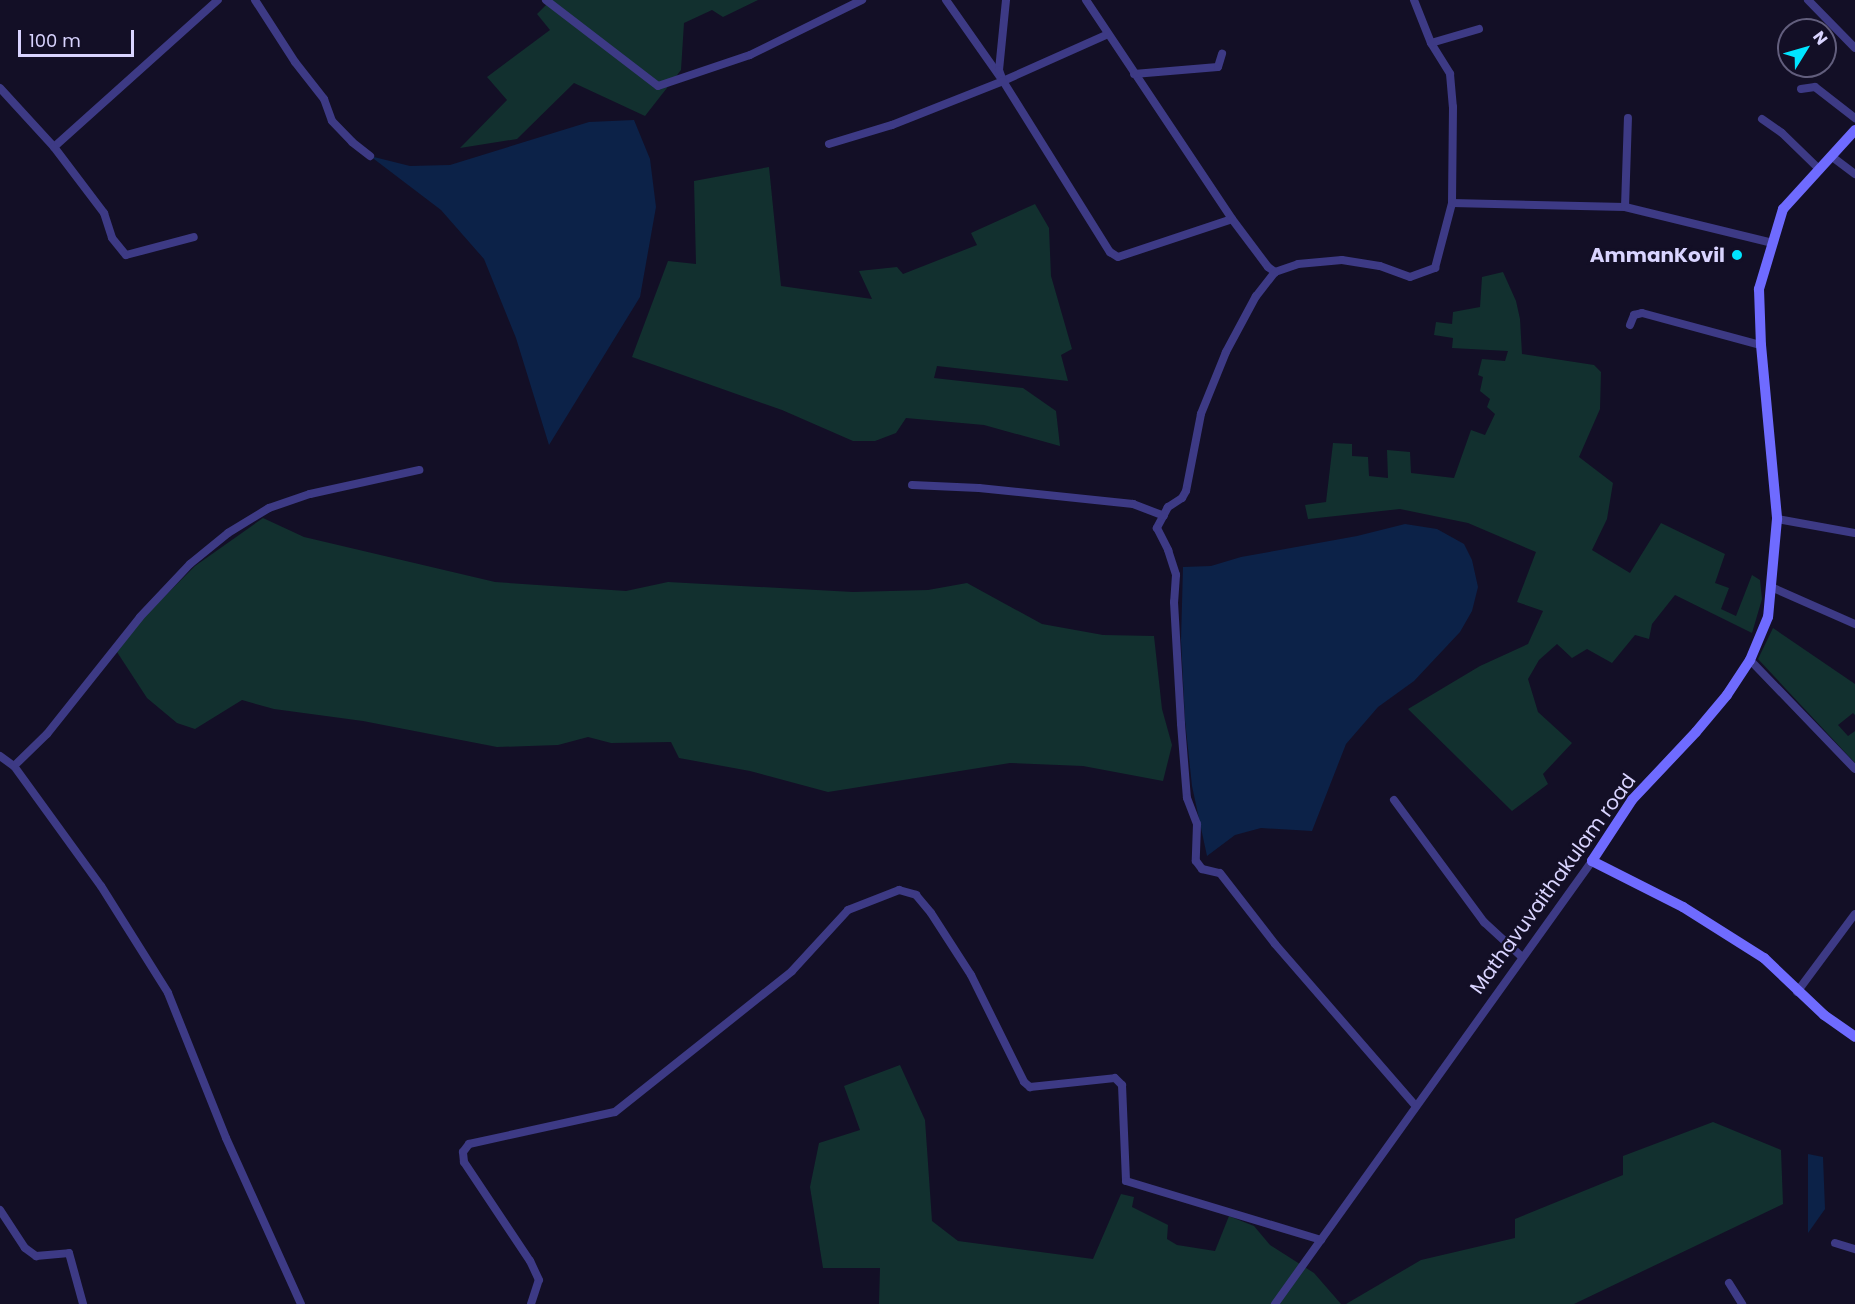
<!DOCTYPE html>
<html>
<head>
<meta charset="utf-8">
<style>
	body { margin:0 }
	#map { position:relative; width:1855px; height:1304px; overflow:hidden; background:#130f26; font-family:Poppins,sans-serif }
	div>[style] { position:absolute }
	.green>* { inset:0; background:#12302f }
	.water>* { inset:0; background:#0c2248 }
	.street>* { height:8px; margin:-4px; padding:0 4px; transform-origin:4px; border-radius:4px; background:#3d3a85 }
	.secondary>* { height:10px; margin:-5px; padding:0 5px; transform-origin:5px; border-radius:5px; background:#6f6bff }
	.dots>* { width:16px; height:16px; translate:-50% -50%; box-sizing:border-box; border:3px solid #130f26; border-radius:50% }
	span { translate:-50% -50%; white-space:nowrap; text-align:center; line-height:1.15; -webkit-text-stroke:5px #130f26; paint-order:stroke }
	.poi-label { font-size:20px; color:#d9d4ff; font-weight:700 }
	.right { translate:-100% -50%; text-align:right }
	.street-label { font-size:20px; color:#d9d4ff }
	.north { position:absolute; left:1777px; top:18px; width:60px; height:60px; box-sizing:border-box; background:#130f26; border:2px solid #625e7d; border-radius:50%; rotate:53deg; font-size:16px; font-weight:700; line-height:24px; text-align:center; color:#d9d4ff }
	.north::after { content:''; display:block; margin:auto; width:21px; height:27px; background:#00e5ff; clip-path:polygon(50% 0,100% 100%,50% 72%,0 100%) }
	.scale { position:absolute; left:18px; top:30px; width:116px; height:27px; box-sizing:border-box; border:3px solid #d9d4ff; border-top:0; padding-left:8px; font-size:18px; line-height:21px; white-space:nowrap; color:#d9d4ff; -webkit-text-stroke:4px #130f26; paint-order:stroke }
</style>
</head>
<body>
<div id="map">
	<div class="green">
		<div style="clip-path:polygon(551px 0,758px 0,723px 17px,712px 10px,684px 23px,681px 70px,645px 116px,574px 83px,517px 139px,460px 148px,507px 100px,487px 77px,550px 30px,537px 14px)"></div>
		<div style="clip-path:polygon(769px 167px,781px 286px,872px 299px,859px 271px,897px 267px,903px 274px,977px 245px,971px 233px,1035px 204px,1049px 228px,1051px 276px,1072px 349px,1061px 355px,1068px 381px,937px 366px,934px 378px,1023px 388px,1056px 411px,1060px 446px,984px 425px,906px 418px,896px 433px,875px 441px,853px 441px,782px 410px,632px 357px,668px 261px,696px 264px,694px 181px)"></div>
		<div style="clip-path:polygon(1503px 272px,1516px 301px,1520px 319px,1522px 354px,1594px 365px,1601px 372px,1600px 409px,1579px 457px,1613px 483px,1607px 519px,1592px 550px,1630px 573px,1661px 523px,1725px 554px,1715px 583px,1729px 588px,1721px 609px,1736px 616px,1752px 575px,1760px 580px,1762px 599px,1752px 633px,1675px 595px,1652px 624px,1649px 639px,1635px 635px,1612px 663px,1587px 649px,1572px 658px,1557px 644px,1539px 660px,1528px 679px,1538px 712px,1572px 743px,1543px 774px,1548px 784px,1512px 811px,1408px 709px,1480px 666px,1528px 644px,1543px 611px,1517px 602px,1536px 552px,1468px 523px,1400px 509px,1308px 519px,1305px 505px,1326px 502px,1333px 443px,1352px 444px,1352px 456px,1368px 457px,1369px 476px,1388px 478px,1387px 450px,1410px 452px,1411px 473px,1454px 478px,1471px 430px,1485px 435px,1495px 414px,1487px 407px,1490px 399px,1480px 391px,1483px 377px,1478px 375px,1482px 359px,1505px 361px,1508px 351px,1452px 348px,1453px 338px,1434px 335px,1436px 322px,1452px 324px,1453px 312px,1480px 307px,1482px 277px)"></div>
		<div style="clip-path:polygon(263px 518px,304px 537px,495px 582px,626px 591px,668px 582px,853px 592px,928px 590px,967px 583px,1042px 624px,1103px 635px,1154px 636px,1162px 709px,1172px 745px,1163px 781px,1083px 766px,1010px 763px,828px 792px,750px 771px,679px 758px,671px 742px,611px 743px,588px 737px,558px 745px,497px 747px,363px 721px,274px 709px,242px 700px,195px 729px,177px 723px,147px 698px,117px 652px,142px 619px,195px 566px)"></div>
		<div style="clip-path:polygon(1773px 628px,1855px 684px,1855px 715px,1853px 713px,1838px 725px,1848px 736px,1855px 731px,1855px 763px,1758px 659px)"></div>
		<div style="clip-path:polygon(900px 1065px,925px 1120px,932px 1221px,958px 1241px,1093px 1259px,1121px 1194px,1134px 1197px,1132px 1207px,1168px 1225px,1167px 1239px,1177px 1245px,1215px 1251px,1229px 1216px,1254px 1226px,1270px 1245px,1314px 1273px,1341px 1304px,879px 1304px,880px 1268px,823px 1268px,810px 1187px,819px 1143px,860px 1130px,844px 1086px)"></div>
		<div style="clip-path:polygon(1713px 1122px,1781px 1150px,1783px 1204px,1574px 1304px,1346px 1304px,1421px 1260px,1515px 1238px,1515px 1219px,1623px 1175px,1623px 1156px)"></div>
	</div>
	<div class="water">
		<div style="clip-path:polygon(634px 120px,650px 159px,656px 207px,640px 297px,549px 445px,516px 338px,484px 259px,441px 210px,370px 156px,410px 166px,450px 165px,589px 122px)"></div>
		<div style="clip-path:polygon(1405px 524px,1437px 529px,1464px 544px,1472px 560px,1478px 587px,1472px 611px,1460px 632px,1414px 681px,1378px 707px,1346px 744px,1312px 831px,1261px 828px,1235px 835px,1207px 856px,1192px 786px,1185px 720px,1181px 640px,1183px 567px,1211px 566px,1241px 557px,1357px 536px)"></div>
		<div style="clip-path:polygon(1808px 1154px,1823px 1157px,1825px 1209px,1808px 1233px)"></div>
	</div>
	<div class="street">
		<div style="left:255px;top:0;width:74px;rotate:57.2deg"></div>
		<div style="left:295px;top:62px;width:47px;rotate:51.9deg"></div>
		<div style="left:324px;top:99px;width:23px;rotate:70deg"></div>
		<div style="left:332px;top:121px;width:29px;rotate:46deg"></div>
		<div style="left:352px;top:142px;width:23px;rotate:38deg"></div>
		<div style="left:546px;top:0;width:141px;rotate:37.5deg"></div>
		<div style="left:658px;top:86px;width:97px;rotate:-18.6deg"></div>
		<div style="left:750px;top:55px;width:125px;rotate:-26.2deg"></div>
		<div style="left:946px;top:0;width:99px;rotate:54.9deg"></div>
		<div style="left:1003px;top:81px;width:115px;rotate:-24.1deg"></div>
		<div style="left:1006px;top:0;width:70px;rotate:95.7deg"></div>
		<div style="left:999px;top:70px;width:12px;rotate:70deg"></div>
		<div style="left:1003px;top:81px;width:202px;rotate:58deg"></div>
		<div style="left:1110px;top:252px;width:9px;rotate:32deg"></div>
		<div style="left:1118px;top:257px;width:120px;rotate:-18.4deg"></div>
		<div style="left:1086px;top:0;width:263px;rotate:56.3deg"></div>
		<div style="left:1232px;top:219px;width:60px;rotate:53.1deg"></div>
		<div style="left:1268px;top:267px;width:9px;rotate:36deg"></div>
		<div style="left:1275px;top:272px;width:24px;rotate:-19deg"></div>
		<div style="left:1298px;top:264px;width:44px;rotate:-5.2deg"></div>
		<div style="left:1342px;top:260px;width:38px;rotate:9deg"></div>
		<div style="left:1380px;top:266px;width:32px;rotate:20deg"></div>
		<div style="left:1410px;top:277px;width:27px;rotate:-20deg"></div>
		<div style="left:1435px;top:268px;width:67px;rotate:-75.3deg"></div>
		<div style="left:1414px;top:0;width:46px;rotate:68.4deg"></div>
		<div style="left:1431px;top:43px;width:36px;rotate:58deg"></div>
		<div style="left:1450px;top:74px;width:33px;rotate:85deg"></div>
		<div style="left:1453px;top:107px;width:96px;rotate:90.6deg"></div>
		<div style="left:1452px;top:203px;width:173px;rotate:1.3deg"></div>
		<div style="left:1625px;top:207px;width:152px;rotate:13.7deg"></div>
		<div style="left:1808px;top:0;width:67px;rotate:45.6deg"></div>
		<div style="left:1431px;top:43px;width:50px;rotate:-16.3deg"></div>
		<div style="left:1134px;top:74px;width:84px;rotate:-4.8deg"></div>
		<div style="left:1218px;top:67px;width:14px;rotate:-73deg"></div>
		<div style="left:0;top:88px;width:80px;rotate:47.5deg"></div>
		<div style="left:54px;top:147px;width:220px;rotate:-41.9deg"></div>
		<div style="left:1801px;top:89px;width:14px;rotate:-8deg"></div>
		<div style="left:1815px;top:87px;width:51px;rotate:37.8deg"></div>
		<div style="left:1762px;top:119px;width:24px;rotate:35deg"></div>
		<div style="left:1782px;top:133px;width:52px;rotate:44.2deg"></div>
		<div style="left:829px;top:144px;width:66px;rotate:-16.8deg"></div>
		<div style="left:892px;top:125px;width:119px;rotate:-21.6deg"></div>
		<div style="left:54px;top:147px;width:83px;rotate:52.9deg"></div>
		<div style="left:104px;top:213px;width:26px;rotate:72deg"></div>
		<div style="left:112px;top:238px;width:22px;rotate:51deg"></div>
		<div style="left:126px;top:255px;width:70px;rotate:-14.8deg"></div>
		<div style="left:1831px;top:156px;width:30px;rotate:37deg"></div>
		<div style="left:1625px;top:207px;width:89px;rotate:-88.1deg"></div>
		<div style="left:1275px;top:272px;width:31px;rotate:128deg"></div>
		<div style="left:1256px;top:296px;width:64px;rotate:118.2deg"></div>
		<div style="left:1226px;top:352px;width:67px;rotate:112deg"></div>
		<div style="left:1201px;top:414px;width:78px;rotate:101deg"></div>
		<div style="left:1186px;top:491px;width:8px;rotate:120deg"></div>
		<div style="left:1182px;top:498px;width:17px;rotate:147deg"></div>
		<div style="left:1168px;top:507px;width:24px;rotate:118deg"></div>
		<div style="left:1157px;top:528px;width:25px;rotate:63deg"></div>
		<div style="left:1168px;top:550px;width:26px;rotate:72deg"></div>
		<div style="left:1176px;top:575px;width:27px;rotate:94deg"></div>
		<div style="left:1174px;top:602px;width:122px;rotate:86.7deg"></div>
		<div style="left:1181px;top:724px;width:74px;rotate:85.4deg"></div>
		<div style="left:1187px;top:798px;width:28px;rotate:69deg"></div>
		<div style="left:1197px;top:824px;width:37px;rotate:92deg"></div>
		<div style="left:1196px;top:861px;width:10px;rotate:53deg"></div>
		<div style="left:1202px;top:869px;width:18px;rotate:13deg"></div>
		<div style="left:1220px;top:873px;width:90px;rotate:52.2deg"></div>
		<div style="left:1275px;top:944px;width:215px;rotate:49deg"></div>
		<div style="left:1630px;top:325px;width:11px;rotate:-68deg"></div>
		<div style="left:1634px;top:315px;width:8px;rotate:-14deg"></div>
		<div style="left:1642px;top:313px;width:123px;rotate:15.1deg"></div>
		<div style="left:912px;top:485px;width:67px;rotate:2.6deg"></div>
		<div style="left:979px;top:488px;width:155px;rotate:5.9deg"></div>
		<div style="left:1133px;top:504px;width:33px;rotate:21deg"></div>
		<div style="left:1777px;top:519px;width:79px;rotate:10.2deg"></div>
		<div style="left:1771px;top:587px;width:92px;rotate:23.8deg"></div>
		<div style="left:1750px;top:660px;width:151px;rotate:46.1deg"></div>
		<div style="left:0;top:756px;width:17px;rotate:36deg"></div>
		<div style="left:14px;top:766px;width:148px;rotate:54.1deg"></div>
		<div style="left:101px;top:886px;width:126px;rotate:57.9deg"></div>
		<div style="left:168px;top:993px;width:156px;rotate:68.2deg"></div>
		<div style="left:226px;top:1138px;width:182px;rotate:65.7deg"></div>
		<div style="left:14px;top:766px;width:46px;rotate:-44.1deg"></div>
		<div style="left:47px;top:734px;width:149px;rotate:-51.5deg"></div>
		<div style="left:140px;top:617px;width:73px;rotate:-46.7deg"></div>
		<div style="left:190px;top:564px;width:49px;rotate:-39.2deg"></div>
		<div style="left:228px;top:533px;width:48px;rotate:-31.4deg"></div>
		<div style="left:269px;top:508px;width:43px;rotate:-18.9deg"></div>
		<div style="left:310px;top:494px;width:112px;rotate:-12.4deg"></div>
		<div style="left:1394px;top:800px;width:152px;rotate:53.6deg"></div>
		<div style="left:1484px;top:922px;width:52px;rotate:42.6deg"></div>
		<div style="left:1797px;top:992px;width:97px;rotate:-53.4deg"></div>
		<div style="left:0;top:1210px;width:45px;rotate:56.7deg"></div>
		<div style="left:25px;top:1248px;width:14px;rotate:36deg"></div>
		<div style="left:36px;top:1256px;width:33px;rotate:-5deg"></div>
		<div style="left:69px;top:1253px;width:53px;rotate:74.6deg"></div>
		<div style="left:1835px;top:1243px;width:21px;rotate:17deg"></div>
		<div style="left:1729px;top:1283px;width:25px;rotate:58deg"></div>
		<div style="left:531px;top:1304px;width:25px;rotate:-72deg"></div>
		<div style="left:539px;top:1280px;width:21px;rotate:-115deg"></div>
		<div style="left:530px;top:1261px;width:119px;rotate:-123.7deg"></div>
		<div style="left:464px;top:1162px;width:10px;rotate:-96deg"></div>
		<div style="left:463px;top:1152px;width:10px;rotate:-53deg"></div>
		<div style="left:469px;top:1144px;width:149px;rotate:-12.4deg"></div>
		<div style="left:615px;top:1112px;width:226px;rotate:-38.5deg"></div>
		<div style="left:792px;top:971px;width:83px;rotate:-47.4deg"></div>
		<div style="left:848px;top:910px;width:55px;rotate:-21.4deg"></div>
		<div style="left:899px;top:890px;width:18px;rotate:16deg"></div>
		<div style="left:916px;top:895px;width:23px;rotate:50deg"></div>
		<div style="left:931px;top:913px;width:74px;rotate:57.2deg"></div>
		<div style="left:971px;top:975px;width:119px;rotate:63.6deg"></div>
		<div style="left:1024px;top:1082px;width:8px;rotate:40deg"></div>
		<div style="left:1030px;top:1087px;width:85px;rotate:-6deg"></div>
		<div style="left:1115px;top:1078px;width:10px;rotate:45deg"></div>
		<div style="left:1122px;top:1085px;width:96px;rotate:87.6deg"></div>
		<div style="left:1126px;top:1181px;width:204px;rotate:16.8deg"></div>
		<div style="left:1275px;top:1304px;width:545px;rotate:-54.41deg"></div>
	</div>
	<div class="secondary">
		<div style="left:1855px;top:130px;width:107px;rotate:132.3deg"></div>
		<div style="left:1783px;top:209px;width:84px;rotate:106.7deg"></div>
		<div style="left:1759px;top:289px;width:56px;rotate:88deg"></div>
		<div style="left:1761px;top:345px;width:175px;rotate:84.7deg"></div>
		<div style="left:1777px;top:519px;width:98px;rotate:95.2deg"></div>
		<div style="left:1768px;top:617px;width:47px;rotate:112.7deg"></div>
		<div style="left:1750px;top:660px;width:42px;rotate:123.3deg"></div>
		<div style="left:1727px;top:695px;width:48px;rotate:130deg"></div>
		<div style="left:1696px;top:732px;width:93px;rotate:133.3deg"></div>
		<div style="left:1632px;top:800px;width:73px;rotate:123.3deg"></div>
		<div style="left:1592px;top:861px;width:102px;rotate:26.8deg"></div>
		<div style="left:1683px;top:907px;width:96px;rotate:32.2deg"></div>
		<div style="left:1764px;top:958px;width:83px;rotate:43.5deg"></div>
		<div style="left:1824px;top:1015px;width:38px;rotate:35deg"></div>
	</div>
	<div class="dots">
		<div style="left:1737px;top:255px;background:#00e5ff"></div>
	</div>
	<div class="poi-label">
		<span class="right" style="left:1725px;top:255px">AmmanKovil</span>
	</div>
	<div class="street-label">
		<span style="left:1553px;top:884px;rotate:-54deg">Mathavuvaithakulam road</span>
	</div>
	<div class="north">N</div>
	<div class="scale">100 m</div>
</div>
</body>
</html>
